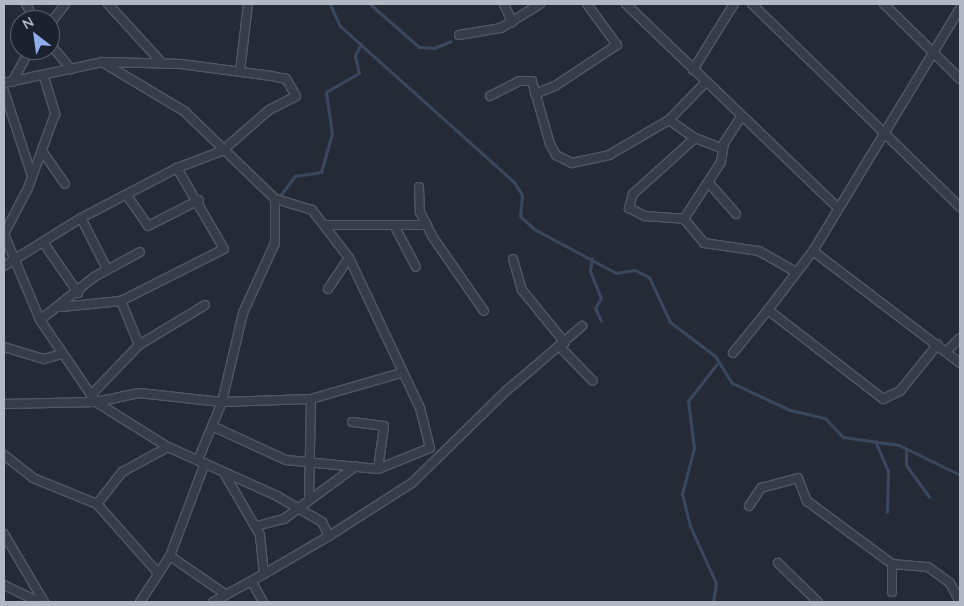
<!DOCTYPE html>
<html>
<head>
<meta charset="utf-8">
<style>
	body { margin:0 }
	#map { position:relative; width:964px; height:606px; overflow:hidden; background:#242b37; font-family:Quicksand,sans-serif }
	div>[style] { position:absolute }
	.stream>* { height:3px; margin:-1.5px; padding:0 1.5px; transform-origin:1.5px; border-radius:1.5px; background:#3a485f }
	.roads { filter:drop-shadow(1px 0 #525863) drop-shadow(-1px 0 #525863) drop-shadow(0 1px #525863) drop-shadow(0 -1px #525863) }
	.street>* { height:8px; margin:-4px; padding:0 4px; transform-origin:4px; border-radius:4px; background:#373d48 }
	span { translate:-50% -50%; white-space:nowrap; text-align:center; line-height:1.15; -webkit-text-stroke:4.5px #1c222d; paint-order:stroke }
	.frame { position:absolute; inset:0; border:5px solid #b2b8c4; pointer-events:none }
	.north { position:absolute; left:10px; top:10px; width:50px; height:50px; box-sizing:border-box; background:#1c222d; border:1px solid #585e69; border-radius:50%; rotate:330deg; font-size:14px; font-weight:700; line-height:20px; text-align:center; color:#b2b8c4 }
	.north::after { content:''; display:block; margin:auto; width:18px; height:22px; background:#8eaeed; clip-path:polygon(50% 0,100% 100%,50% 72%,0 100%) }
</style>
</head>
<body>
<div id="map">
	<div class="stream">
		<div style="left:330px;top:4px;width:24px;rotate:66deg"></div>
		<div style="left:340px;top:26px;width:234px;rotate:41.9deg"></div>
		<div style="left:514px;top:182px;width:15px;rotate:58deg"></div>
		<div style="left:522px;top:195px;width:21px;rotate:95deg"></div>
		<div style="left:520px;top:216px;width:19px;rotate:43deg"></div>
		<div style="left:534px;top:229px;width:93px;rotate:28.2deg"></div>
		<div style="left:616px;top:273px;width:19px;rotate:-9deg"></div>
		<div style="left:635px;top:270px;width:16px;rotate:27deg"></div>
		<div style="left:649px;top:277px;width:50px;rotate:65deg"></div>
		<div style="left:670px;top:322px;width:56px;rotate:37.1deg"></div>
		<div style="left:715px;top:356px;width:32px;rotate:58deg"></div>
		<div style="left:732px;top:383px;width:64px;rotate:25deg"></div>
		<div style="left:790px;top:410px;width:36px;rotate:13deg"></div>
		<div style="left:825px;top:418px;width:26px;rotate:47deg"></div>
		<div style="left:843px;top:437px;width:57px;rotate:8.1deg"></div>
		<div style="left:899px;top:445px;width:68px;rotate:26.2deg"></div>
		<div style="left:370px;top:4px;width:65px;rotate:41.3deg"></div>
		<div style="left:419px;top:47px;width:15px;rotate:4deg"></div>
		<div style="left:434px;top:48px;width:18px;rotate:-22deg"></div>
		<div style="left:279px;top:197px;width:26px;rotate:-53deg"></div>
		<div style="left:295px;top:176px;width:26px;rotate:-9deg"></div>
		<div style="left:321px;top:172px;width:40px;rotate:-74deg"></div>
		<div style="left:332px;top:134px;width:42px;rotate:-98.1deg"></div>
		<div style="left:326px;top:92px;width:38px;rotate:-30deg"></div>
		<div style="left:359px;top:73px;width:18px;rotate:-103deg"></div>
		<div style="left:355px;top:55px;width:13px;rotate:-61deg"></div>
		<div style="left:592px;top:258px;width:13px;rotate:99deg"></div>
		<div style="left:590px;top:271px;width:29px;rotate:68deg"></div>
		<div style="left:601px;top:298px;width:12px;rotate:121deg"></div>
		<div style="left:595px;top:308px;width:14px;rotate:65deg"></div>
		<div style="left:876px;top:443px;width:30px;rotate:67deg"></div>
		<div style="left:888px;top:471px;width:41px;rotate:91.4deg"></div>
		<div style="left:906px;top:450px;width:15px;rotate:90deg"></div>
		<div style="left:906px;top:465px;width:39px;rotate:54deg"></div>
		<div style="left:713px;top:602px;width:19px;rotate:-81deg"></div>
		<div style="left:716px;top:583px;width:63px;rotate:-114.5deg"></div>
		<div style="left:690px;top:526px;width:33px;rotate:-104deg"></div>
		<div style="left:682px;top:494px;width:48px;rotate:-75.4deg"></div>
		<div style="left:694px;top:448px;width:47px;rotate:-97.3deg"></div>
		<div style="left:688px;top:401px;width:46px;rotate:-52.1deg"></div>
	</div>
	<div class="roads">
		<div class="street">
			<div style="left:26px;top:4px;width:18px;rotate:63deg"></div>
			<div style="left:108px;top:4px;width:81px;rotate:47.5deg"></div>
			<div style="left:504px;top:4px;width:20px;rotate:66deg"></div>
			<div style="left:626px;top:4px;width:293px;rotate:43.9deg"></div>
			<div style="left:752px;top:4px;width:291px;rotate:44.3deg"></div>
			<div style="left:884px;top:4px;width:107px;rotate:44.6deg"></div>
			<div style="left:50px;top:24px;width:25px;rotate:-53deg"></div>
			<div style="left:459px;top:35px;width:43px;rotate:-9.5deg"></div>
			<div style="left:501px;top:28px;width:46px;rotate:-31.6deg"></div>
			<div style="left:50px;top:44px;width:33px;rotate:50deg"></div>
			<div style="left:693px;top:70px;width:78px;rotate:-58.2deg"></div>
			<div style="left:240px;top:71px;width:67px;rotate:-83.2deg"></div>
			<div style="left:44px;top:77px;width:39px;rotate:73deg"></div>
			<div style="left:55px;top:114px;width:79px;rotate:110deg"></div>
			<div style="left:28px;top:188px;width:52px;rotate:117.6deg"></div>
			<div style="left:4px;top:234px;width:93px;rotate:67.3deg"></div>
			<div style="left:40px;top:320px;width:99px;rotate:55.7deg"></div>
			<div style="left:96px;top:402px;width:44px;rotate:-11.8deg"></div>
			<div style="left:139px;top:393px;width:83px;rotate:6.2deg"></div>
			<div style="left:222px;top:402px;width:89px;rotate:-1.9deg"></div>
			<div style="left:311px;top:399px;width:94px;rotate:-16.1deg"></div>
			<div style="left:12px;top:82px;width:37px;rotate:-61deg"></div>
			<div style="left:4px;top:83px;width:100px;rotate:-12.1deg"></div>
			<div style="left:102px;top:62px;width:96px;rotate:30.9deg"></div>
			<div style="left:184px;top:111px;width:127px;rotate:44deg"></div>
			<div style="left:275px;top:199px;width:44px;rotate:90deg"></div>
			<div style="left:275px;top:243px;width:77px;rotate:114.6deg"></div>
			<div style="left:243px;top:313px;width:91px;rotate:103.3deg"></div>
			<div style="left:222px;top:402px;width:63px;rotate:112.5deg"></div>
			<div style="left:705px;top:83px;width:52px;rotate:134.2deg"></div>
			<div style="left:669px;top:120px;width:32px;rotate:35deg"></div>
			<div style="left:695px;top:138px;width:84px;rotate:137.9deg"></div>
			<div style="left:633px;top:194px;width:15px;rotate:106deg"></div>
			<div style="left:629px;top:208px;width:18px;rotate:27deg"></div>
			<div style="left:645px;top:216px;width:39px;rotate:4deg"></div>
			<div style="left:684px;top:219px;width:31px;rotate:50deg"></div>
			<div style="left:704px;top:243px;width:56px;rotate:8.3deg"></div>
			<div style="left:759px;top:251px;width:43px;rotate:29.6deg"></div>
			<div style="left:4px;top:91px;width:89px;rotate:71.8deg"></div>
			<div style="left:535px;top:94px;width:22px;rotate:-22deg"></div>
			<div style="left:555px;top:86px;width:74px;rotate:-33.5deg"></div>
			<div style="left:617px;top:45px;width:51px;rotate:-126.2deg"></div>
			<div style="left:490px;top:96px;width:33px;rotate:-27deg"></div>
			<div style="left:519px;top:81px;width:13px"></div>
			<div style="left:532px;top:81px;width:66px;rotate:74.1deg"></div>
			<div style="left:550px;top:144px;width:13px;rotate:61deg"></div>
			<div style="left:556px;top:155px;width:18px;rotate:27deg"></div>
			<div style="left:572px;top:163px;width:38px;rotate:-12deg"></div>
			<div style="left:609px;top:155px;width:69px;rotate:-30.3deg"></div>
			<div style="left:695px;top:138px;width:30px;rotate:21deg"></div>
			<div style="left:42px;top:151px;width:40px;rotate:55.1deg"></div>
			<div style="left:709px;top:183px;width:41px;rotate:48.9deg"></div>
			<div style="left:419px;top:187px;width:25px;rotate:88deg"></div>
			<div style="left:420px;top:212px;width:27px;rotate:63deg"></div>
			<div style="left:432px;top:236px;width:91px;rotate:55.3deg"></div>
			<div style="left:128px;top:197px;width:35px;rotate:55deg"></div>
			<div style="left:148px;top:226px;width:57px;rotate:-27deg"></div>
			<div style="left:81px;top:218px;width:57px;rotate:63deg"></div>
			<div style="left:684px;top:219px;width:68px;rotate:-57deg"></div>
			<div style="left:721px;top:162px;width:19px;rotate:-81deg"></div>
			<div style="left:724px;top:143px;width:31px;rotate:-57deg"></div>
			<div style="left:325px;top:225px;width:102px"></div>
			<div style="left:394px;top:225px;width:47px;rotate:62.4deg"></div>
			<div style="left:43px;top:242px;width:62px;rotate:55.5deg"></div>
			<div style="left:813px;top:251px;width:185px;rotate:37.3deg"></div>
			<div style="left:513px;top:259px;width:32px;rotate:74deg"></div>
			<div style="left:522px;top:290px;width:68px;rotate:50.9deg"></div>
			<div style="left:4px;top:266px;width:91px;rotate:-31.9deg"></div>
			<div style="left:81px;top:218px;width:108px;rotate:-27.5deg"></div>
			<div style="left:177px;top:168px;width:48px;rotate:-20.7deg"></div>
			<div style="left:222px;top:151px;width:62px;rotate:-41.1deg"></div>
			<div style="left:269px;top:110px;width:30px;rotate:-27deg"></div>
			<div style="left:296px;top:96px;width:20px;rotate:-120deg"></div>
			<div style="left:286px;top:79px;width:14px;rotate:-168deg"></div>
			<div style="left:272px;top:76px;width:92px;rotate:-172.5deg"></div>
			<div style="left:181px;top:64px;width:77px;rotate:-178.5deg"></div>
			<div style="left:328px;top:289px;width:37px;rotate:-56deg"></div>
			<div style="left:61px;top:307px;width:60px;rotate:-5.7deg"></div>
			<div style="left:121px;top:301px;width:115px;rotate:-26.8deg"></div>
			<div style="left:224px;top:249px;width:94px;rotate:-120.1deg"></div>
			<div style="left:768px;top:310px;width:74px;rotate:-52.7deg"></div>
			<div style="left:813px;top:251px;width:284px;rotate:-58.8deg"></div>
			<div style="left:40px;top:320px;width:69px;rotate:-38.5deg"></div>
			<div style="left:94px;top:277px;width:52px;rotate:-28.5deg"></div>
			<div style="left:139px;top:345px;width:77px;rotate:-31.2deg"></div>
			<div style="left:4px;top:347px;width:42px;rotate:16.7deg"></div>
			<div style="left:44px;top:359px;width:18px;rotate:-16deg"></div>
			<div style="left:560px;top:347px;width:47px;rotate:45.9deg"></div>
			<div style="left:947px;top:351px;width:18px;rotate:-45deg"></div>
			<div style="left:733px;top:353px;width:55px;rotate:-50.9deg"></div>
			<div style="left:768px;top:310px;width:145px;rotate:37.7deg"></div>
			<div style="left:883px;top:399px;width:19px;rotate:-25deg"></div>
			<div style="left:900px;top:391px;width:60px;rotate:-51deg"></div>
			<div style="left:91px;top:395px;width:69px;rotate:-46.2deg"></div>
			<div style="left:139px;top:345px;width:48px;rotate:-112.2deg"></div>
			<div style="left:4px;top:404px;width:92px;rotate:-1.2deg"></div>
			<div style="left:96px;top:402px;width:85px;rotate:32deg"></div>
			<div style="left:168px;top:447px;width:120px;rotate:24.2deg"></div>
			<div style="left:277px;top:496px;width:52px;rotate:30deg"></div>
			<div style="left:322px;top:522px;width:16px;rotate:63deg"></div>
			<div style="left:329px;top:536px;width:75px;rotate:149.7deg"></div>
			<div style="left:352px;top:422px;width:32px;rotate:7deg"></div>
			<div style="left:384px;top:426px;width:43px;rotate:97.9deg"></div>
			<div style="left:212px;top:426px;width:81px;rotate:24.7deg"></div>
			<div style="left:286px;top:460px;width:92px;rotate:5.6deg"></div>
			<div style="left:378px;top:469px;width:56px;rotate:-22deg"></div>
			<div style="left:430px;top:448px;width:41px;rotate:-104deg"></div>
			<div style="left:420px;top:408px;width:166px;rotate:-115.3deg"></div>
			<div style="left:349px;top:258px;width:61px;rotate:-127.6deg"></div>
			<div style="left:312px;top:210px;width:39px;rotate:-163deg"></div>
			<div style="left:4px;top:455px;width:37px;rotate:38deg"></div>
			<div style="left:33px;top:478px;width:69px;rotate:22.1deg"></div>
			<div style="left:97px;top:504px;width:92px;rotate:48.5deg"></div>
			<div style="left:309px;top:497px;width:98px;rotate:-88.8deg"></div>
			<div style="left:97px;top:504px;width:41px;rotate:-52deg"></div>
			<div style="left:122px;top:472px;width:52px;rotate:-28.5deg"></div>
			<div style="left:749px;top:506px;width:22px;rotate:-56deg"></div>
			<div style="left:761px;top:488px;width:38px;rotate:-15deg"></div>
			<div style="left:798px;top:478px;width:25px;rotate:69deg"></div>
			<div style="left:807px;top:501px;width:106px;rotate:36.5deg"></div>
			<div style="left:892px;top:564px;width:28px;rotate:90deg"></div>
			<div style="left:257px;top:526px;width:28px;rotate:-15deg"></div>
			<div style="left:284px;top:519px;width:89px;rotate:-36.4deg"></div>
			<div style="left:4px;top:534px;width:79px;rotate:59.5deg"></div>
			<div style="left:329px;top:536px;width:98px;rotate:-32.6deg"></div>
			<div style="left:412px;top:483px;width:132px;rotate:-44.4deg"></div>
			<div style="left:506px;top:391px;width:100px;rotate:-40.5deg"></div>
			<div style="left:170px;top:556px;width:67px;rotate:34.6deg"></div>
			<div style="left:778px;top:563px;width:56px;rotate:44.3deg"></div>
			<div style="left:892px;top:564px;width:36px;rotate:5deg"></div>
			<div style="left:928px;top:567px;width:27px;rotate:36deg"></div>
			<div style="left:950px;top:583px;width:21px;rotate:62deg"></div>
			<div style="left:252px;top:582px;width:23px;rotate:61deg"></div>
			<div style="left:4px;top:585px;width:39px;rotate:26deg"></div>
			<div style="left:140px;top:602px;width:55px;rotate:-56.9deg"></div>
			<div style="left:170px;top:556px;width:99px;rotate:-69.4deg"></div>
			<div style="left:213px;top:602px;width:58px;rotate:-28.8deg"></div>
			<div style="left:264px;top:574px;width:39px;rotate:-96deg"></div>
			<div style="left:260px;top:535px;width:72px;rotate:-120.1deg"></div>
		</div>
	</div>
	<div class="frame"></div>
	<div class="north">N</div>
</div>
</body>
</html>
